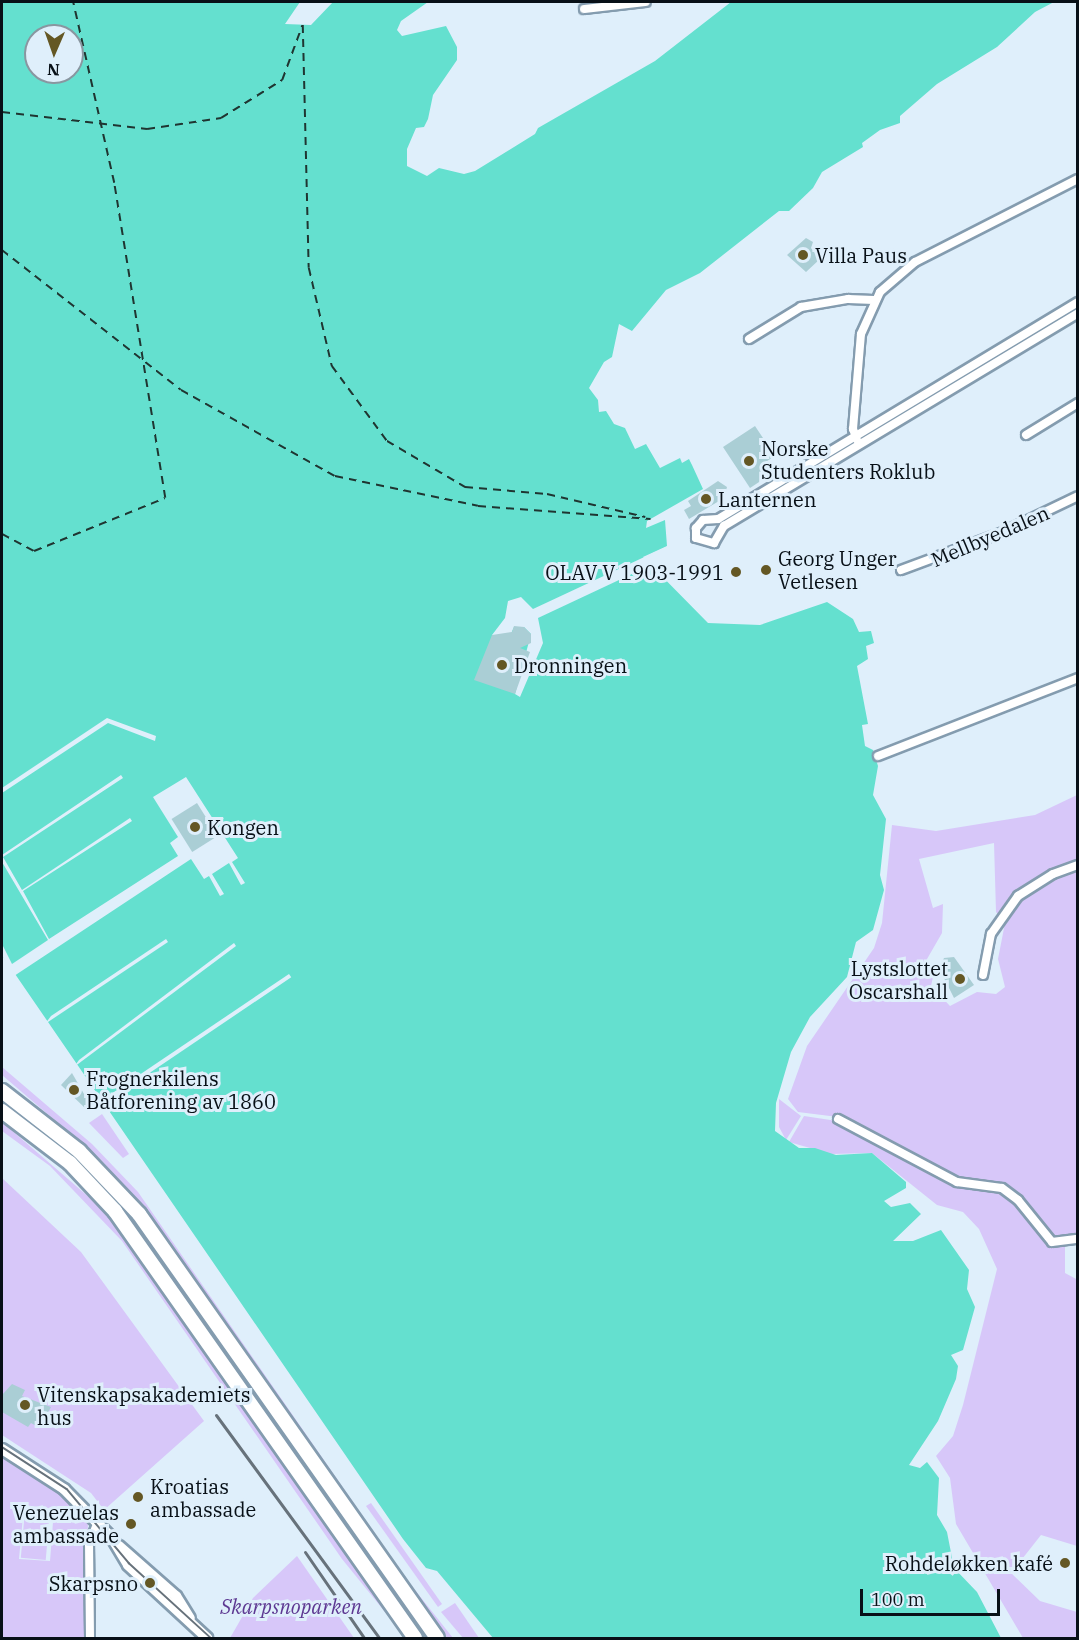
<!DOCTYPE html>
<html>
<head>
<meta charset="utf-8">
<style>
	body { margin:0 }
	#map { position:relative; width:1079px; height:1640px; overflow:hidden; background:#dfeffb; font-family:"IBM Plex Serif",serif }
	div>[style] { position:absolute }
	.green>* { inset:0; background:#d7c7f9; transform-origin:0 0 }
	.water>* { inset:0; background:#64e0cf }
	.pier>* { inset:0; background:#dfeffb; transform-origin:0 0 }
	.ferry>* { height:1.5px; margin-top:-0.75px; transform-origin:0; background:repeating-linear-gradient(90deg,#1f3531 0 8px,transparent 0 14px) }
	.building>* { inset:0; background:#aaced5; transform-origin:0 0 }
	.roads { filter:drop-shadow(2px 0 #849caf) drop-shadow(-2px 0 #849caf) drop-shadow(0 2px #849caf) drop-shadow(0 -2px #849caf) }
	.street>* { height:8px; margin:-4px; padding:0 4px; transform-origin:4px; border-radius:4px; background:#fff }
	.secondary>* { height:10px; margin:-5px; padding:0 5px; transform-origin:5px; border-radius:5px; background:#fff }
	.highway>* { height:14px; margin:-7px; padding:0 7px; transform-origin:7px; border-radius:7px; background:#fff }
	.tram>* { height:1.5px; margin:-0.75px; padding:0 0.75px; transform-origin:0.75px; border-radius:0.75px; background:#67727b }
	.rail>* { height:3px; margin:-1.5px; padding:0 1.5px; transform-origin:1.5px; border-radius:1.5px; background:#67727b }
	.dots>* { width:16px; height:16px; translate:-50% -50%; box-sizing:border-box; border:3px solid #dfeffb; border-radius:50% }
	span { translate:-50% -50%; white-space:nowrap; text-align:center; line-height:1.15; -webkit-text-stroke:6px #dfeffb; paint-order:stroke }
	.poi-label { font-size:20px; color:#081017 }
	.left { translate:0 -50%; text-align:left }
	.right { translate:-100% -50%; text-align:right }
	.street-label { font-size:20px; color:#081017 }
	.park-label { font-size:20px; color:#5d3892; font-style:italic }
	.frame { position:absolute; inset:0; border:3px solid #081017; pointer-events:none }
	.north { position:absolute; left:24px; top:24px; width:60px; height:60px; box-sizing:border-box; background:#dfeffb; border:2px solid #8996a0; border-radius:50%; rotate:182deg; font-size:16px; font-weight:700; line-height:24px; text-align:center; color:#081017 }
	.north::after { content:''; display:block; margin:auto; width:21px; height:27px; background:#645724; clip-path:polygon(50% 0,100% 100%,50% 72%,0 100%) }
	.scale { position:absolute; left:860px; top:1589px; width:140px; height:27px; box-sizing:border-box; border:3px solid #081017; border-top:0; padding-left:8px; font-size:18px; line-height:21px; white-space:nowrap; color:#081017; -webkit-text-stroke:4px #dfeffb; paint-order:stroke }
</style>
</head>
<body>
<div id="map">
	<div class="green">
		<div style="clip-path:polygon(evenodd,1077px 795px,1078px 1234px,1065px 1240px,1065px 1273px,1078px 1280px,1077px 1546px,1041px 1535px,1011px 1573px,1040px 1601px,1077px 1612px,1077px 1638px,1023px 1638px,956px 1524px,950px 1478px,936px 1456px,953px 1436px,963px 1405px,997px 1269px,979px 1229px,963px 1212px,937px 1205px,872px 1153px,831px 1154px,789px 1142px,804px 1116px,837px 1121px,838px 1117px,798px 1112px,788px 1099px,807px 1046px,874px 948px,882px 923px,892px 825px,936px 831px,1035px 815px,1077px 795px,994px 843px,996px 912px,1005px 923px,998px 959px,1005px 987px,996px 994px,977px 992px,950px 1006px,931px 986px,933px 977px,923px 966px,942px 933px,943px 904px,933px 908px,919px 859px,994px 843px)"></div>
		<div style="clip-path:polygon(2px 1067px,92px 1144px,138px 1192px,407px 1580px,453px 1638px,447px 1638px,404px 1581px,148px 1213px,100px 1159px,2px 1075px)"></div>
		<div style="clip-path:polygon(779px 1099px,801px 1116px,786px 1140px,779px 1127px)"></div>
		<div style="clip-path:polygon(102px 1114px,129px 1154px,123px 1158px,89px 1123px)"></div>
		<div style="clip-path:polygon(2px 1122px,105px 1211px,394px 1623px,342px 1559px,122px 1241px,50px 1166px,2px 1131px)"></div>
		<div style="clip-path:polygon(2px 1178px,81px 1252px,204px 1421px,104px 1510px,91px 1493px,2px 1435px)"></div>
		<div style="clip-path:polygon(evenodd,2px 1453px,64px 1492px,88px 1518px,86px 1638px,2px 1638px,2px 1453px,24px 1505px,54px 1509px,50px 1561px,19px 1559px,24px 1505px)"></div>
		<div style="clip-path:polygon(371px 1503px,442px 1604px,438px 1607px,366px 1506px)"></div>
		<div style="left:25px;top:1510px;width:25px;height:48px;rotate:5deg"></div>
		<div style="clip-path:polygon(297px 1556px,354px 1638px,230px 1638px,253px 1598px)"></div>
		<div style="clip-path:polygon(455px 1603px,479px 1638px,463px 1638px,441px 1612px)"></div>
	</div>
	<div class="water">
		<div style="clip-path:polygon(evenodd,2px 2px,300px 2px,285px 24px,311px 25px,333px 2px,428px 2px,401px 21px,397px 30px,402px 36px,446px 26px,457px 47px,457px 60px,433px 95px,428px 119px,424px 127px,416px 128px,407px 149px,407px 166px,427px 176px,439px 168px,464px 174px,475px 171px,535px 134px,538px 128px,655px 61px,731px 2px,1054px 2px,1035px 12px,997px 47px,937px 84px,900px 116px,900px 123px,880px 130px,862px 143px,863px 147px,822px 172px,813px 188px,789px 211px,779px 211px,700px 273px,666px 290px,632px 331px,619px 324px,612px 357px,604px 362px,589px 388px,598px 400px,599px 412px,606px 411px,614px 424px,625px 428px,635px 449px,646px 444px,660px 468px,680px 458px,682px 463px,689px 459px,692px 465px,703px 489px,647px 521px,646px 528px,665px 520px,667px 546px,643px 557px,708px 623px,760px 625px,827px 602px,853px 619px,859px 632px,871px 631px,874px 643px,866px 646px,868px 659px,857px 666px,868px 724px,862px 725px,865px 746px,873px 750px,878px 766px,873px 795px,886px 819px,880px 875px,884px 890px,873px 930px,856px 942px,847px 977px,810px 1017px,791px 1052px,776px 1103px,775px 1131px,799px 1148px,815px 1148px,836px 1155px,872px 1153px,906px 1182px,906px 1188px,884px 1201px,891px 1207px,910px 1203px,921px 1214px,893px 1241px,913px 1241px,941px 1230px,969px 1270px,967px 1289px,975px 1307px,963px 1350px,951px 1355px,958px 1366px,956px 1379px,938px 1421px,909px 1465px,920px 1468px,927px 1462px,939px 1478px,937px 1515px,947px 1532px,954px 1568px,977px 1592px,1001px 1638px,493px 1638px,437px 1571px,426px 1568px,403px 1539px,2px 955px,2px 2px,36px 36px,72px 36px,72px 72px,36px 72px,36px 36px)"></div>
	</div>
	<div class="pier">
		<div style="clip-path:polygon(670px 545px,647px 558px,651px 565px,538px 618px,543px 643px,520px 697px,515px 694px,531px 634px,524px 627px,514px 627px,509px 638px,492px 635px,505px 618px,508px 601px,521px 597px,533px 609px)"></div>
		<div style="clip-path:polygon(107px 718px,156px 736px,155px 741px,108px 723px,2px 793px,2px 788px)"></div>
		<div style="clip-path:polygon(121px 775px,123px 778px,3px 857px,22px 890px,130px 818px,132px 821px,23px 891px,49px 939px,178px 856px,170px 843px,178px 837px,153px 797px,186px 777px,238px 858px,232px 862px,245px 883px,241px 885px,229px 863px,212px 874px,224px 894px,220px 896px,209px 876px,204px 879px,191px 859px,14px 976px,2px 955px,2px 944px,12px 964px,48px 940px,2px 862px,2px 855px)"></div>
		<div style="clip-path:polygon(166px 939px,168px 942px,45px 1024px,51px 1016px)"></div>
		<div style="clip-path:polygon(234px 943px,236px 946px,74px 1067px,79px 1060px)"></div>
		<div style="left:289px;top:974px;width:4px;height:221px;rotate:56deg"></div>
	</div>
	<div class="ferry">
		<div style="left:303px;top:25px;width:243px;rotate:88.6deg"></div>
		<div style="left:309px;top:268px;width:101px;rotate:76.8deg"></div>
		<div style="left:332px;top:366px;width:93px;rotate:53.7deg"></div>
		<div style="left:387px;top:441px;width:91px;rotate:30.5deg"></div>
		<div style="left:465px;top:487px;width:82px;rotate:4.9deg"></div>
		<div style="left:547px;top:494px;width:101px;rotate:13.2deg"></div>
		<div style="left:2px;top:112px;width:146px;rotate:6.7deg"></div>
		<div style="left:147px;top:129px;width:75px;rotate:-8.5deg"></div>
		<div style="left:221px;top:118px;width:72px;rotate:-31.9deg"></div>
		<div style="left:282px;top:80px;width:58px;rotate:-69.7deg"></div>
		<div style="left:2px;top:250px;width:227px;rotate:38deg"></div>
		<div style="left:181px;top:390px;width:176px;rotate:29.2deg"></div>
		<div style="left:335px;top:476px;width:146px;rotate:11.8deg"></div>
		<div style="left:478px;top:506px;width:173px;rotate:4.3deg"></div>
		<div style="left:2px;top:534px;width:36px;rotate:28deg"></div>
		<div style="left:34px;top:551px;width:141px;rotate:-22deg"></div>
		<div style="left:165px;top:498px;width:319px;rotate:-99.2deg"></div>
		<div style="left:114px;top:183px;width:186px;rotate:-102.8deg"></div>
	</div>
	<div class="building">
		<div style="clip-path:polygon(806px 238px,813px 242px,811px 248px,820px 259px,806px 272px,787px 255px)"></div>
		<div style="clip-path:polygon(755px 426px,775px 456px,761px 465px,768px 476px,750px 488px,723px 447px)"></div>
		<div style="clip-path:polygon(718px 481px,727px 487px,724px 498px,689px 519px,684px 510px,691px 506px,688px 501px)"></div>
		<div style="clip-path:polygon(514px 626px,524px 627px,531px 634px,531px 643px,520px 648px,530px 652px,515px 694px,474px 680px,492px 635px,512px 632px)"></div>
		<div style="left:197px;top:803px;width:39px;height:30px;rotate:58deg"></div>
		<div style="clip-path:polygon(954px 957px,974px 985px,954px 998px,939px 968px,944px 958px)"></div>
		<div style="clip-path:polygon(72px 1073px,88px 1101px,85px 1108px,61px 1085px)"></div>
		<div style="clip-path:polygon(12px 1384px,25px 1390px,22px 1396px,51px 1407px,40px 1428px,31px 1423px,28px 1427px,2px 1412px,2px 1395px)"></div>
	</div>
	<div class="roads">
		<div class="street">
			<div style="left:584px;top:9px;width:62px;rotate:-6.4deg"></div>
			<div style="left:1078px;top:302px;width:420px;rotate:148.9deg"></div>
			<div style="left:718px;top:519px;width:15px;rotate:176deg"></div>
			<div style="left:703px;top:520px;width:11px;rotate:131deg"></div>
			<div style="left:696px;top:528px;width:10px;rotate:90deg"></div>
			<div style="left:696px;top:538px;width:19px;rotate:16deg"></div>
			<div style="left:714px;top:543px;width:20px;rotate:-60deg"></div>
			<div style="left:724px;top:526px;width:413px;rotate:-31deg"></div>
			<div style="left:749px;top:339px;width:61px;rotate:-31.6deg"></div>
			<div style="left:801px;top:307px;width:48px;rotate:-9.7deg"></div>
			<div style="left:848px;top:299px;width:26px;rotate:2deg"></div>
			<div style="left:1026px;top:435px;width:61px;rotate:-31.6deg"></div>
			<div style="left:857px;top:440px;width:12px;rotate:-110deg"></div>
			<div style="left:853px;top:429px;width:95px;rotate:-85.2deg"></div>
			<div style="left:861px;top:334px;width:46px;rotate:-65.7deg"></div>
			<div style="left:880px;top:292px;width:46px;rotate:-40.6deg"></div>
			<div style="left:915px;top:262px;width:183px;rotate:-27deg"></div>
			<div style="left:901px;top:570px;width:109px;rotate:-20.4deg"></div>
			<div style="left:1003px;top:532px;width:83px;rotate:-25.6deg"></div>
			<div style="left:878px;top:756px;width:215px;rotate:-21.3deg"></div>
			<div style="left:983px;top:975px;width:42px;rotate:-79deg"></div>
			<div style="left:991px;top:934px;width:47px;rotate:-54.6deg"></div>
			<div style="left:1018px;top:896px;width:41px;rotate:-32.2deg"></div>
			<div style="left:1053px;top:874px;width:27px;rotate:-20deg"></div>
			<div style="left:838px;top:1119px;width:135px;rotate:27.9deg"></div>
			<div style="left:957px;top:1182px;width:45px;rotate:7.6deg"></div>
			<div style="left:1002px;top:1188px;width:20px;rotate:37deg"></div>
			<div style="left:1018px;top:1200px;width:54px;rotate:51deg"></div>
			<div style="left:1052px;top:1242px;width:26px;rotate:-7deg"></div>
			<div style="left:90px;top:1638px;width:94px;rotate:-90.6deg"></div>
			<div style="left:89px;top:1544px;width:22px;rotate:-68deg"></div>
		</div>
		<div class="secondary">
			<div style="left:2px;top:1449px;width:74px;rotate:32.8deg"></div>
			<div style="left:64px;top:1489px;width:69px;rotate:45.6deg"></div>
			<div style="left:112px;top:1538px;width:31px;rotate:59deg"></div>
			<div style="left:128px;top:1565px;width:108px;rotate:42.7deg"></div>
			<div style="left:119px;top:1546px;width:76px;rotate:41.3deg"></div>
			<div style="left:176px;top:1596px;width:26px;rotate:58deg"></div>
		</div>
		<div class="highway">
			<div style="left:2px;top:1091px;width:98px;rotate:37.9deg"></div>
			<div style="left:79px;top:1151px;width:87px;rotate:46.4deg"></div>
			<div style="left:139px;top:1214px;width:518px;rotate:54.9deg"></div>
			<div style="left:2px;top:1111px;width:86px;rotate:37.4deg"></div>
			<div style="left:70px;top:1163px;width:66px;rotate:46.8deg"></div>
			<div style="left:115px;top:1211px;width:522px;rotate:54.91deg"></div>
		</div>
	</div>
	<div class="tram">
		<div style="left:2px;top:1447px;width:77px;rotate:32.9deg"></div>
		<div style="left:67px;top:1489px;width:97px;rotate:50deg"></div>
		<div style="left:129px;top:1563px;width:111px;rotate:42.4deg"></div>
	</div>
	<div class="rail">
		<div style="left:216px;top:1415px;width:276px;rotate:53.8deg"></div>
		<div style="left:305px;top:1552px;width:104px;rotate:55.5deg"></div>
	</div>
	<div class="dots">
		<div style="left:803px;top:255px;background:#645724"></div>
		<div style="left:749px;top:461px;background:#645724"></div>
		<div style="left:706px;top:499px;background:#645724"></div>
		<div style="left:766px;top:570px;background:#645724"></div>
		<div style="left:736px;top:572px;background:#645724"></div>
		<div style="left:502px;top:665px;background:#645724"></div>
		<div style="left:195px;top:827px;background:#645724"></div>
		<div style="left:960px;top:979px;background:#645724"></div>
		<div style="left:74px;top:1090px;background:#645724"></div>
		<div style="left:25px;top:1405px;background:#645724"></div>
		<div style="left:138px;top:1497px;background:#645724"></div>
		<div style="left:131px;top:1524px;background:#645724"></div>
		<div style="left:1065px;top:1563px;background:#645724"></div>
		<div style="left:150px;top:1583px;background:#645724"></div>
	</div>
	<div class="poi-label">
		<span class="left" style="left:815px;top:255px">Villa Paus</span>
		<span class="left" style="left:761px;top:460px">Norske<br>Studenters Roklub</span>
		<span class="left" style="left:718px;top:499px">Lanternen</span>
		<span class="left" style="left:778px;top:570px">Georg Unger<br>Vetlesen</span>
		<span class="right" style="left:724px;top:572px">OLAV V 1903-1991</span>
		<span class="left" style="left:514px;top:665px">Dronningen</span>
		<span class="left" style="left:207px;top:827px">Kongen</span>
		<span class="right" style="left:948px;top:980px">Lystslottet<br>Oscarshall</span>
		<span class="left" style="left:86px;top:1090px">Frognerkilens<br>Båtforening av 1860</span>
		<span class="left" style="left:37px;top:1406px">Vitenskapsakademiets<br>hus</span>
		<span class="left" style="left:150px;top:1498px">Kroatias<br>ambassade</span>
		<span class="right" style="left:119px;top:1524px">Venezuelas<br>ambassade</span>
		<span class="right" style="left:1053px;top:1563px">Rohdeløkken kafé</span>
		<span class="right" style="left:138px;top:1583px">Skarpsno</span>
	</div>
	<div class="street-label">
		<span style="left:990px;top:536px;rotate:-23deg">Mellbyedalen</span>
	</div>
	<div class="park-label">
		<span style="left:291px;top:1606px">Skarpsnoparken</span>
	</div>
	<div class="frame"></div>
	<div class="north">N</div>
	<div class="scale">100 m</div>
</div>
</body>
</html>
